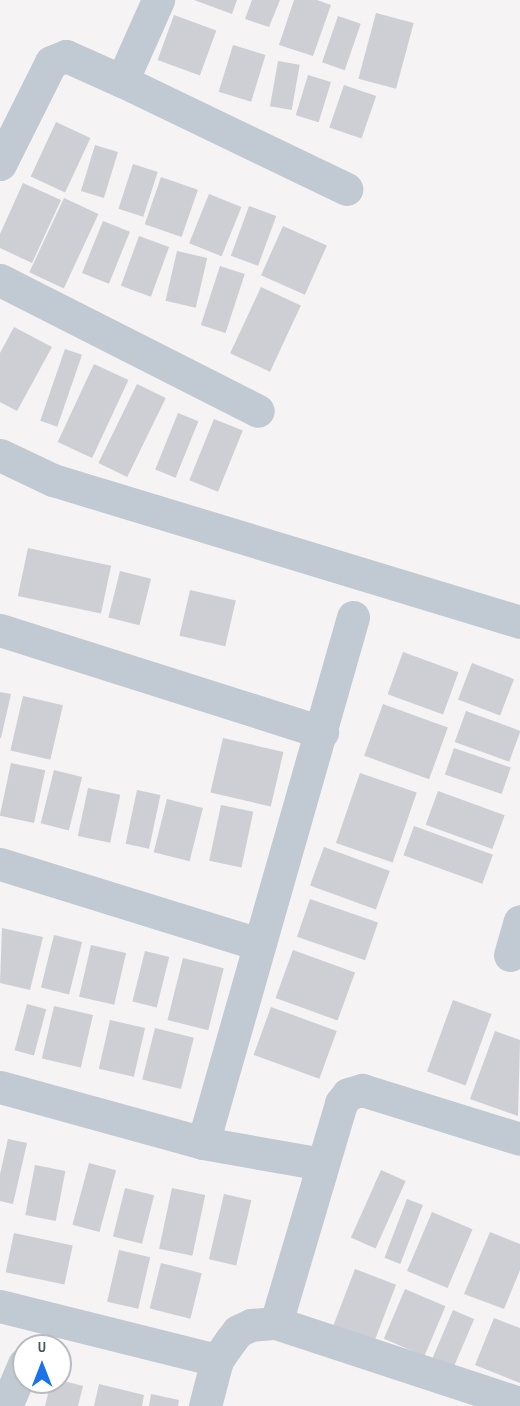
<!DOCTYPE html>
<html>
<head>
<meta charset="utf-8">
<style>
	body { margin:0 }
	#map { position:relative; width:520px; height:1406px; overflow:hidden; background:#f5f3f3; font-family:"Sofia Sans Condensed",sans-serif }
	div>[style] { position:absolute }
	.building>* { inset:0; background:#cdcfd5; transform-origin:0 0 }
	.minor>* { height:33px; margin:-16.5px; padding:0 16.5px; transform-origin:16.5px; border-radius:16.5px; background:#c1cad2 }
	span { translate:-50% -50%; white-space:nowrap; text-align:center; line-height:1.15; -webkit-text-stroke:5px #fff; paint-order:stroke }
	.north { position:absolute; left:12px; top:1334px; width:60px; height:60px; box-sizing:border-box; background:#fff; border:2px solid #b7bbc0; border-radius:50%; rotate:0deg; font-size:16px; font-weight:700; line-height:24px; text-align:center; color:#4a5661 }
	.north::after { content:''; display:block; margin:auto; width:21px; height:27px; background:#1a73e8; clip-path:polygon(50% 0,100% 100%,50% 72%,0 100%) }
</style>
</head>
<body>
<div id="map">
	<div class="building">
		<div style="clip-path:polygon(194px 0,237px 0,232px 14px)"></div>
		<div style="clip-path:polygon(252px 0,280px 0,269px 27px,245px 19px)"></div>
		<div style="clip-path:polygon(294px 0,317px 0,331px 5px,313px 56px,279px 45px)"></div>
		<div style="left:376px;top:13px;width:39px;height:68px;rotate:15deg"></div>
		<div style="left:174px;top:15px;width:45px;height:48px;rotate:20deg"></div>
		<div style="left:338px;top:16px;width:24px;height:49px;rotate:19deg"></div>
		<div style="left:233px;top:45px;width:34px;height:49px;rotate:17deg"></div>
		<div style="left:278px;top:61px;width:22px;height:46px;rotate:10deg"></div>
		<div style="left:308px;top:75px;width:24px;height:42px;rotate:17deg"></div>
		<div style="left:344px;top:85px;width:34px;height:45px;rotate:19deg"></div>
		<div style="left:56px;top:122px;width:38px;height:60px;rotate:25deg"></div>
		<div style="left:95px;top:145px;width:24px;height:48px;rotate:17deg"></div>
		<div style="left:133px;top:164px;width:26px;height:47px;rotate:18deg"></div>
		<div style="left:161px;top:177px;width:39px;height:50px;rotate:19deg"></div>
		<div style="clip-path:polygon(23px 183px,61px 200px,32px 263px,0 248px,0 234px)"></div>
		<div style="left:209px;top:194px;width:35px;height:53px;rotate:22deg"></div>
		<div style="left:64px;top:198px;width:38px;height:82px;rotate:25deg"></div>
		<div style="left:249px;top:206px;width:29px;height:53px;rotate:20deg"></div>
		<div style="left:103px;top:221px;width:29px;height:56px;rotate:22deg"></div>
		<div style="left:283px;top:226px;width:48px;height:54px;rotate:24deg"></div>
		<div style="left:139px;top:236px;width:32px;height:53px;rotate:20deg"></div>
		<div style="left:177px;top:251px;width:31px;height:51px;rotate:13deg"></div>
		<div style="left:220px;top:266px;width:26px;height:62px;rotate:18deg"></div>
		<div style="left:261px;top:287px;width:44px;height:73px;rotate:25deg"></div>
		<div style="clip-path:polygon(14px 327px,52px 347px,17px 411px,0 402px,0 353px)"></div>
		<div style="left:65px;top:349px;width:18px;height:76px;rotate:19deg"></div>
		<div style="left:94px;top:364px;width:38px;height:86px;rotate:25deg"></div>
		<div style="left:137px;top:384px;width:32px;height:88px;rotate:26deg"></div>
		<div style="left:178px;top:413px;width:22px;height:61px;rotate:22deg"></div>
		<div style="left:214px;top:419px;width:31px;height:66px;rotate:22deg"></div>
		<div style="left:28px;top:548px;width:85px;height:49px;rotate:12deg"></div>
		<div style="left:120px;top:571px;width:32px;height:48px;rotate:14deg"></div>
		<div style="left:190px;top:590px;width:47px;height:47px;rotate:13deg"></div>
		<div style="left:403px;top:652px;width:59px;height:45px;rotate:20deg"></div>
		<div style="left:472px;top:663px;width:45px;height:39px;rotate:21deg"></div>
		<div style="clip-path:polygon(0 692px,11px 694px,1px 738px,0 738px)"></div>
		<div style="left:23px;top:696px;width:41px;height:56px;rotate:13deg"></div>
		<div style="left:383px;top:704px;width:69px;height:55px;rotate:20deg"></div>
		<div style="left:466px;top:711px;width:58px;height:33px;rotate:20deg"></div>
		<div style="left:223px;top:738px;width:62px;height:56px;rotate:13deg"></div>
		<div style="left:454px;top:748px;width:60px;height:28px;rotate:19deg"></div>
		<div style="left:11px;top:763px;width:35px;height:54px;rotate:12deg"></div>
		<div style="left:54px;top:770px;width:29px;height:55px;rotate:14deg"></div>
		<div style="left:360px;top:773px;width:60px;height:74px;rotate:19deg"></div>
		<div style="left:88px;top:788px;width:33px;height:49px;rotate:12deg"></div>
		<div style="left:137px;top:790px;width:24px;height:55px;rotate:12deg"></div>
		<div style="left:438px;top:791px;width:71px;height:36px;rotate:20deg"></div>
		<div style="left:167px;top:799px;width:37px;height:55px;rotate:14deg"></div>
		<div style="left:221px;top:805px;width:33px;height:57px;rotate:12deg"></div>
		<div style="left:414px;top:826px;width:84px;height:31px;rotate:20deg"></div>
		<div style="left:324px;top:847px;width:70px;height:41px;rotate:20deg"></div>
		<div style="left:310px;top:899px;width:72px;height:40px;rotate:19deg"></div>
		<div style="clip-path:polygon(2px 928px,43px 937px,30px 990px,0 983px)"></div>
		<div style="left:54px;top:935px;width:29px;height:54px;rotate:14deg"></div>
		<div style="left:91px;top:945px;width:36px;height:53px;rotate:13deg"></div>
		<div style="left:293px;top:950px;width:66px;height:51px;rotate:20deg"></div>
		<div style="left:145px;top:951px;width:25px;height:52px;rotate:14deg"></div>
		<div style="left:183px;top:958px;width:42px;height:64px;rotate:14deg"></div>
		<div style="left:453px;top:1000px;width:41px;height:76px;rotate:20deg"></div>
		<div style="left:27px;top:1004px;width:20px;height:48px;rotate:15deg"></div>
		<div style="left:54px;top:1006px;width:40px;height:54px;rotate:13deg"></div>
		<div style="left:271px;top:1007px;width:70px;height:51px;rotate:20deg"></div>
		<div style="left:110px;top:1020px;width:36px;height:50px;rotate:13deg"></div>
		<div style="left:155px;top:1028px;width:40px;height:53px;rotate:14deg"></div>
		<div style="clip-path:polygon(495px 1031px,520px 1040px,518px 1116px,470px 1099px)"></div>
		<div style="clip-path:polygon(8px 1139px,27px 1143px,13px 1204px,0 1201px,0 1174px)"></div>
		<div style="left:89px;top:1163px;width:28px;height:64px;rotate:15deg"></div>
		<div style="left:35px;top:1165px;width:31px;height:51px;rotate:11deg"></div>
		<div style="left:381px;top:1170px;width:27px;height:74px;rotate:24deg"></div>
		<div style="left:125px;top:1188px;width:30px;height:50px;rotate:14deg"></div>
		<div style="left:172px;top:1188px;width:34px;height:62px;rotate:12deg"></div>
		<div style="left:224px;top:1194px;width:28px;height:67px;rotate:13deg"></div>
		<div style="left:407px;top:1199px;width:17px;height:63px;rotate:21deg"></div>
		<div style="left:432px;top:1212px;width:44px;height:64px;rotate:23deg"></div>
		<div style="clip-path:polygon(490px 1232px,520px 1244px,520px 1270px,504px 1309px,464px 1294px)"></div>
		<div style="left:14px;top:1233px;width:60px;height:40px;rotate:12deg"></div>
		<div style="left:119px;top:1250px;width:32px;height:53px;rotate:13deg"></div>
		<div style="left:161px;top:1263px;width:42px;height:47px;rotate:14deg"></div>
		<div style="left:355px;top:1269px;width:44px;height:61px;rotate:21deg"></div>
		<div style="left:405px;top:1289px;width:44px;height:54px;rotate:23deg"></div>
		<div style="left:453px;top:1310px;width:23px;height:52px;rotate:23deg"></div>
		<div style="clip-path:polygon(494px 1318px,520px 1328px,520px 1383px,475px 1365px)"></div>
		<div style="clip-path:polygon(60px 1380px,83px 1386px,78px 1406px,45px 1406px,51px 1382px)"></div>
		<div style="clip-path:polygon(99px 1384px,144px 1395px,142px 1406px,94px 1406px)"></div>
		<div style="clip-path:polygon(151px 1394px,179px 1400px,178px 1406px,149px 1406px)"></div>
	</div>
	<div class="minor">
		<div style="left:122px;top:81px;width:249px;rotate:25.7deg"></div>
		<div style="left:0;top:164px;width:114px;rotate:-63.4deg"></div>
		<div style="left:51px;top:62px;width:16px;rotate:-22deg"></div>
		<div style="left:66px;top:56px;width:61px;rotate:24.1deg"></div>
		<div style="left:122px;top:81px;width:89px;rotate:-66deg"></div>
		<div style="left:0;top:280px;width:289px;rotate:26.9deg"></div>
		<div style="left:0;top:455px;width:59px;rotate:25.3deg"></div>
		<div style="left:53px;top:480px;width:488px;rotate:16.9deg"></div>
		<div style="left:0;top:630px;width:338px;rotate:17.6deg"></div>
		<div style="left:0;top:864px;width:271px;rotate:17.2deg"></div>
		<div style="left:510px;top:955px;width:35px;rotate:-74deg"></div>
		<div style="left:0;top:1087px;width:211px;rotate:15.4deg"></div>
		<div style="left:203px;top:1143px;width:121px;rotate:10deg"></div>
		<div style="left:203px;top:1143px;width:547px;rotate:-74.08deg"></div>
		<div style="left:0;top:1306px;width:224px;rotate:14deg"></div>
		<div style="left:276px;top:1323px;width:257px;rotate:18.2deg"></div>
		<div style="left:6px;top:1406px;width:46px;rotate:-66.8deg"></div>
		<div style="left:205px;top:1406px;width:48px;rotate:-75.4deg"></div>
		<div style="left:217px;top:1360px;width:24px;rotate:-55deg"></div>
		<div style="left:231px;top:1340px;width:11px;rotate:-52deg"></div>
		<div style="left:238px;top:1331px;width:14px;rotate:-25deg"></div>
		<div style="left:251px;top:1325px;width:25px;rotate:-5deg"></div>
		<div style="left:276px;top:1323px;width:229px;rotate:-73.5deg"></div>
		<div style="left:341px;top:1103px;width:11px;rotate:-52deg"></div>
		<div style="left:348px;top:1094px;width:15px;rotate:-16deg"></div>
		<div style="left:362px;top:1090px;width:165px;rotate:17.2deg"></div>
	</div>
	<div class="north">U</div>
</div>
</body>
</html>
